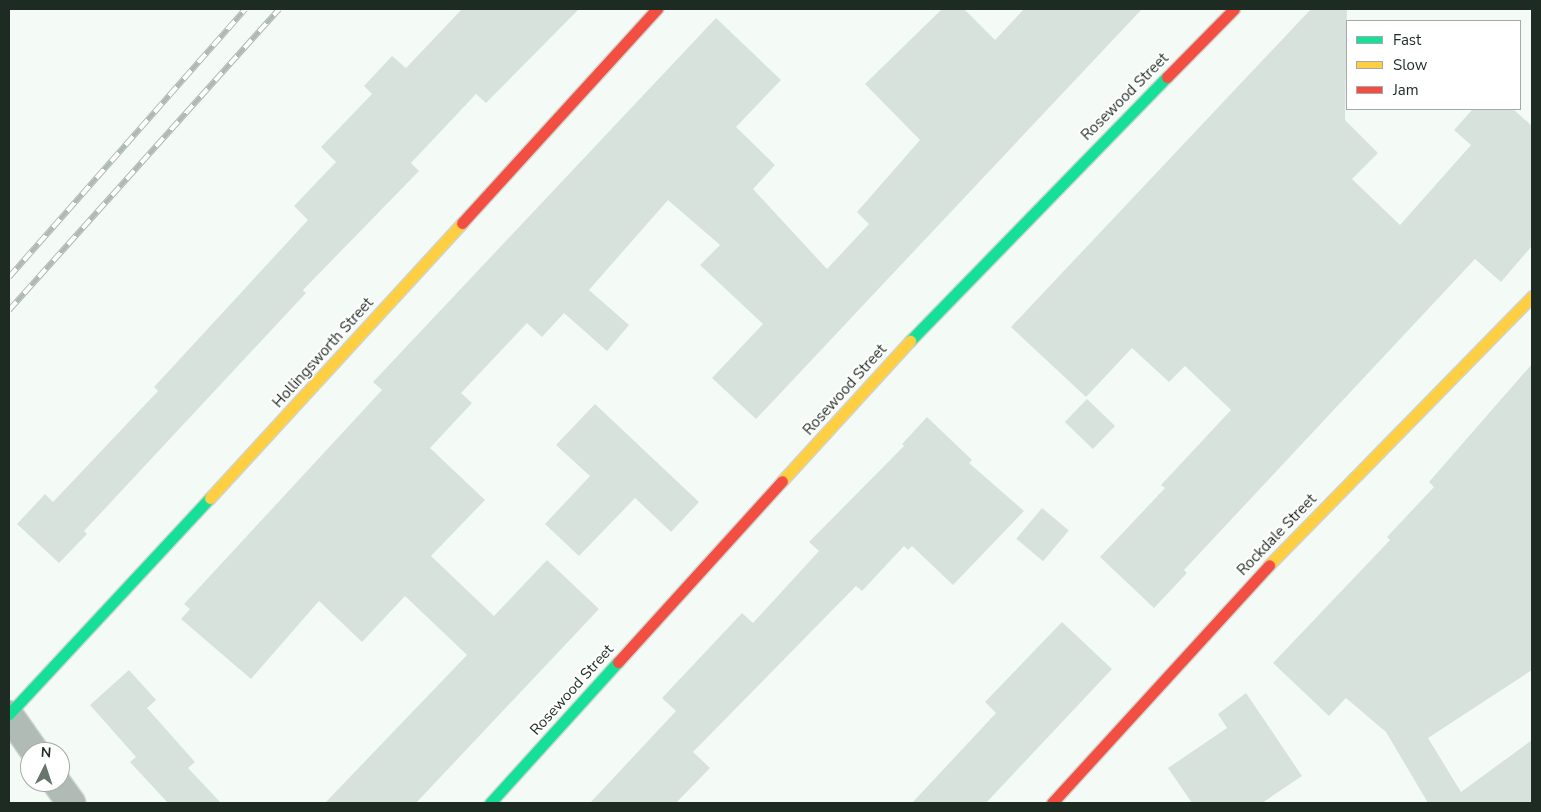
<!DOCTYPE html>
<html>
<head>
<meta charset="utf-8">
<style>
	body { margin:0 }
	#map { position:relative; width:1541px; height:812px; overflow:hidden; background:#f4fbf7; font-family:"Nunito Sans",sans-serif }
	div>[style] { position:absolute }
	.building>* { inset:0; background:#d8e2dc; transform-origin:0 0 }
	.roads { filter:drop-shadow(1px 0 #ced5d1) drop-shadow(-1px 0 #ced5d1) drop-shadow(0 1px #ced5d1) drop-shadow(0 -1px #ced5d1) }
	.street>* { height:28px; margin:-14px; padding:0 14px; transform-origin:14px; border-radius:14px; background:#b1bbb6 }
	.fast>* { height:11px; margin:-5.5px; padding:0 5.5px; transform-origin:5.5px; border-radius:5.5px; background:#16e098 }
	.slow>* { height:11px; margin:-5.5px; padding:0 5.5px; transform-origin:5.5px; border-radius:5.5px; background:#ffcf43 }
	.jam>* { height:11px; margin:-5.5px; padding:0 5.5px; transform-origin:5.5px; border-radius:5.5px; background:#f24e42 }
	.rail>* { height:5.5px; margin-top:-2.75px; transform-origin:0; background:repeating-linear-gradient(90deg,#fff 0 11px,#b0b9b4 0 22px); box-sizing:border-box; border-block:1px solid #b0b9b4 }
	span { translate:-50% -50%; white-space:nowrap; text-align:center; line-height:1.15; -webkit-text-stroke:4px #fff; paint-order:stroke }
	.street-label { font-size:15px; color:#1e2b23 }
	.frame { position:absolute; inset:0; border:10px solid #1e2b23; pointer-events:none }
	.legend { position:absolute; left:1346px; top:20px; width:175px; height:90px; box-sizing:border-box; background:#fff; border:1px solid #a5aaa7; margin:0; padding:6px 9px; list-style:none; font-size:15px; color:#1e2b23 }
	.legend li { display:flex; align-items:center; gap:10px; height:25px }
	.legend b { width:25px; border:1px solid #a5aaa7 }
	.north { position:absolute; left:20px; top:742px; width:50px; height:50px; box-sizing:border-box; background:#fff; border:1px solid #a5aaa7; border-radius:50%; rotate:4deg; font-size:14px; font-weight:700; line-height:20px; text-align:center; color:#1e2b23 }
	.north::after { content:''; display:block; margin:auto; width:18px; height:22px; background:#69746d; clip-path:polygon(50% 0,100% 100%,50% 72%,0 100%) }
</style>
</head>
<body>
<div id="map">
	<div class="building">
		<div style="clip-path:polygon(462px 9px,579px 9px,486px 103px,476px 94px,411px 163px,419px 171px,303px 290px,306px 293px,84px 531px,87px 534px,59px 563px,17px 524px,45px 494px,53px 502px,158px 391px,154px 387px,308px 220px,294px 206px,336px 162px,321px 147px,372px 94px,364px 86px,392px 56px,406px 68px)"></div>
		<div style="clip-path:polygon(942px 9px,964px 9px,995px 40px,1024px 9px,1142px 9px,756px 419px,712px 378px,763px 324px,700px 265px,720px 245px,668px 200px,589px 290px,629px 325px,607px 351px,564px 313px,542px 337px,527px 323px,461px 393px,472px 403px,430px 448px,485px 500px,431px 556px,494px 616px,547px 560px,599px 609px,416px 803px,325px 803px,467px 655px,405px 596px,362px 642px,319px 601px,251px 679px,181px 619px,190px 609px,184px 604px,382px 390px,373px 382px,716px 18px,781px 80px,736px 127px,775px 165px,753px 189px,827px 269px,869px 224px,857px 212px,920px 140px,865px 84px)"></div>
		<div style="clip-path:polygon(1311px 9px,1347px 9px,1345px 120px,1378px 153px,1352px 179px,1400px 225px,1471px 145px,1454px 130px,1473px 109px,1513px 109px,1532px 126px,1532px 246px,1501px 282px,1475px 259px,1184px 570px,1187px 573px,1154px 608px,1100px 557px,1165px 488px,1161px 485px,1231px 410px,1185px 366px,1169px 382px,1132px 348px,1086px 397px,1011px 327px)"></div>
		<div style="clip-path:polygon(1532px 364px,1532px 670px,1428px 738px,1461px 792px,1532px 740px,1532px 803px,1428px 803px,1386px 732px,1346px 698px,1329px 716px,1273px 663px,1390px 540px,1387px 537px,1434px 487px,1429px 482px)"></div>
		<div style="left:1087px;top:399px;width:39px;height:32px;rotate:44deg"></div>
		<div style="clip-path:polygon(595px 404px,699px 502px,671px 532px,635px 498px,579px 556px,545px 524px,590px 476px,556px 445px)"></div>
		<div style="clip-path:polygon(927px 417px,972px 460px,969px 463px,1024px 511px,953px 585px,912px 546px,908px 550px,904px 546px,862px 591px,856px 586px,693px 752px,710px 768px,676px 803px,590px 803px,676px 711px,662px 698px,742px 613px,753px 623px,819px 551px,809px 542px,904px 446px,902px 444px)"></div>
		<div style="left:1042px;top:508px;width:35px;height:40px;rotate:40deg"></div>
		<div style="clip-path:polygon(1062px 622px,1112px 669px,986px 803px,912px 803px,996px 713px,985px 702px)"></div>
		<div style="clip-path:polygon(129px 670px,156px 700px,147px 708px,195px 762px,188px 768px,221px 803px,168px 803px,130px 762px,136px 757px,90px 705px)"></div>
		<div style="clip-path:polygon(1246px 693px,1302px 776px,1262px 803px,1192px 803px,1168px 768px,1227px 728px,1218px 714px)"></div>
	</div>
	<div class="roads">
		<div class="street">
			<div style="left:9px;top:715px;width:45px;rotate:54.9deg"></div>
			<div style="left:56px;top:782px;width:26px;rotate:54deg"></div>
		</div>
		<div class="fast">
			<div style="left:910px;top:341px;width:368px;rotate:-45.8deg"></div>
			<div style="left:9px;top:714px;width:295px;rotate:-47.1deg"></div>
			<div style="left:490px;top:803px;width:190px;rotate:-47.8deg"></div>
		</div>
		<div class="slow">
			<div style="left:782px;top:481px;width:190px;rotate:-47.6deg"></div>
			<div style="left:210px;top:498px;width:373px;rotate:-47.5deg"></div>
			<div style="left:1269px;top:565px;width:376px;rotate:-45.6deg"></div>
		</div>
		<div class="jam">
			<div style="left:1167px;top:77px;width:95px;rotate:-45.4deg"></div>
			<div style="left:462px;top:223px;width:290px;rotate:-47.7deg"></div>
			<div style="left:618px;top:662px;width:244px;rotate:-47.8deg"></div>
			<div style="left:1052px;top:803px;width:322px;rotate:-47.6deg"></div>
		</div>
	</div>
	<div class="rail">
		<div style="left:9px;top:277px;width:357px;rotate:-48.6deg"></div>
		<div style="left:9px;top:310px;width:404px;rotate:-48.1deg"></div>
	</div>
	<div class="street-label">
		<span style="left:1125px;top:97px;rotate:-45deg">Rosewood Street</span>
		<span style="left:323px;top:353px;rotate:-48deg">Hollingsworth Street</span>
		<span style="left:845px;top:390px;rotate:-48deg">Rosewood Street</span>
		<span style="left:1277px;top:535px;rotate:-46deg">Rockdale Street</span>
		<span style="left:572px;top:690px;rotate:-48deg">Rosewood Street</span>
	</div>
	<div class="frame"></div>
	<ul class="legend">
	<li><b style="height:6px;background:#16e098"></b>Fast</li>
	<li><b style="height:6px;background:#ffcf43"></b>Slow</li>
	<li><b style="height:6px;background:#f24e42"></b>Jam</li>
	</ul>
	<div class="north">N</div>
</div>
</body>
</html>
